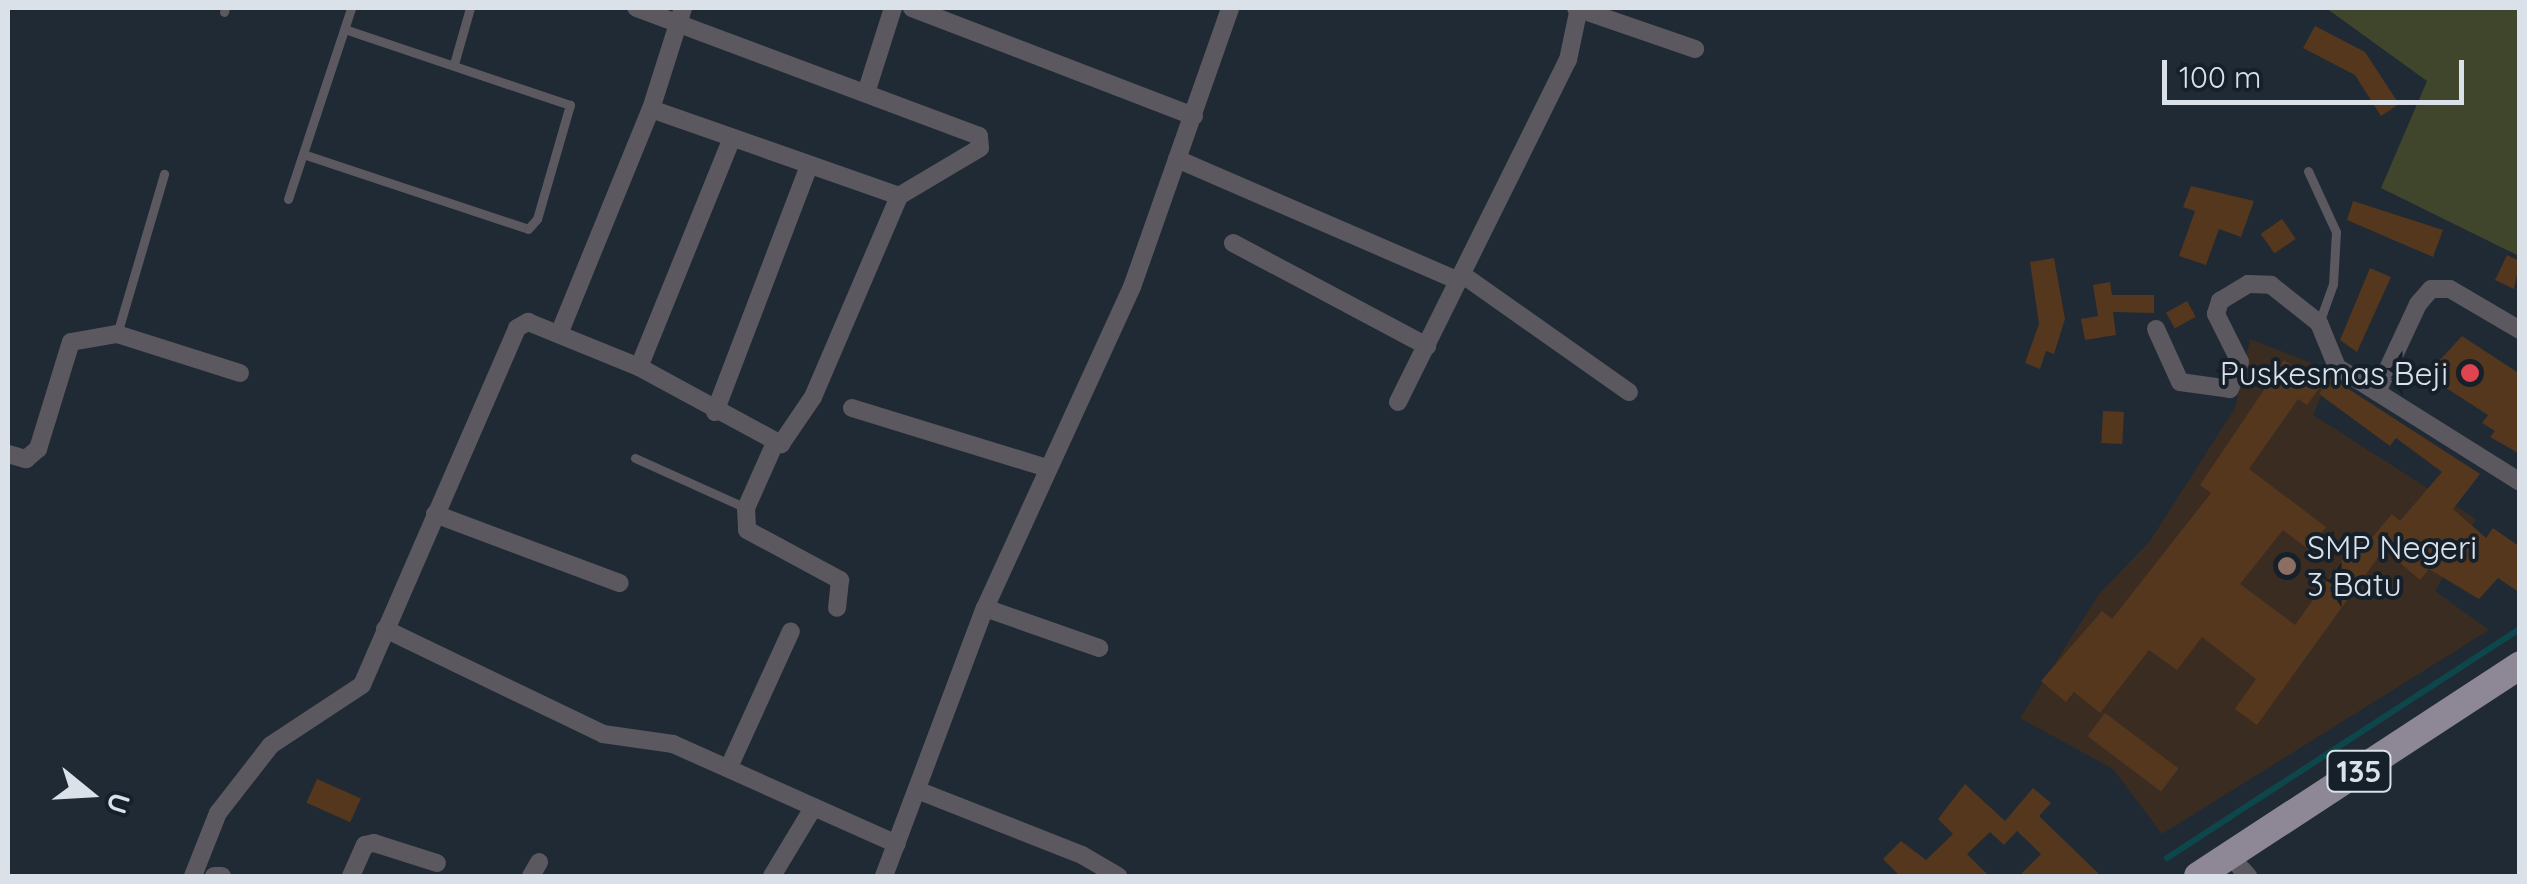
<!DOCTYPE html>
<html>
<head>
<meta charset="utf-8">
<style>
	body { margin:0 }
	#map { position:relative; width:2527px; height:884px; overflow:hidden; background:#1f2a34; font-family:Quicksand,sans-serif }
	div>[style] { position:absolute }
	.education>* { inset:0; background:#3b2c21 }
	.green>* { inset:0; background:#40462c }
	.stream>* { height:6px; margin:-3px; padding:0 3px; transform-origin:3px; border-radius:3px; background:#0d474c }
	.building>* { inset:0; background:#55371e; transform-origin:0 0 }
	.service>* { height:9px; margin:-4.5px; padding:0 4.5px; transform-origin:4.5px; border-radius:4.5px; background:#5c585f }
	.minor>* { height:18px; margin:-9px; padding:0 9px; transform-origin:9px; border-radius:9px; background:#5c585f }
	.primary>* { height:28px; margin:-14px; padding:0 14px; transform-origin:14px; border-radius:14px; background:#8e8795 }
	.dots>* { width:28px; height:28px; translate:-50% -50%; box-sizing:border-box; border:5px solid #15202a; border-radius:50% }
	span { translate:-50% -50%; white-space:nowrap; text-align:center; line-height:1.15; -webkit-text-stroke:8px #15202a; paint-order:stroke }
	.shield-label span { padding:2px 8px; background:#15202a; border:2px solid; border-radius:8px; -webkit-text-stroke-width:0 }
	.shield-label { font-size:30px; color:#dae1e8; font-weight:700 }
	.poi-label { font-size:32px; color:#dae1e8 }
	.right { translate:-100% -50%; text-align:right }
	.left { translate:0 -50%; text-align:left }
	.frame { position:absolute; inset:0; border:10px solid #dae1e8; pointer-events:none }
	.north { position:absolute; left:40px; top:744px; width:100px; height:100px; -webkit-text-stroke:8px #15202a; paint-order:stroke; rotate:108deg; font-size:28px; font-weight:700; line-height:40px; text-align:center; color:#dae1e8 }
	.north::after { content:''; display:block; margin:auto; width:35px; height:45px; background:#dae1e8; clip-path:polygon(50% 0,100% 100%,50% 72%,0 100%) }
	.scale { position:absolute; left:2162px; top:60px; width:302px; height:45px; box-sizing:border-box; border:5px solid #dae1e8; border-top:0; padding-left:12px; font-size:30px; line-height:35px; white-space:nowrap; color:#dae1e8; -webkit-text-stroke:8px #15202a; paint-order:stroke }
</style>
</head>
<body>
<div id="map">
	<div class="education">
		<div style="clip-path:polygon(2250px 339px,2332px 371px,2313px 415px,2476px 519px,2435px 591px,2489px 630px,2162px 834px,2113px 769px,2020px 718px,2099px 594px,2150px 541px,2235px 408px)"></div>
	</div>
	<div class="green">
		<div style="clip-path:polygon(2326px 8px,2519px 8px,2519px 256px,2381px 188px,2427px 81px)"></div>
	</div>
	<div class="stream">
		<div style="left:2167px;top:858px;width:421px;rotate:-33deg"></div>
	</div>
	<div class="building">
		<div style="clip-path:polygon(2315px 26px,2365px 52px,2399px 104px,2381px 116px,2355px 75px,2303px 48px)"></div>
		<div style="clip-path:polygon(2191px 186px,2254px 201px,2241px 237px,2219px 229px,2206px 265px,2179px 256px,2195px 211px,2183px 207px)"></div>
		<div style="clip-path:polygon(2353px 201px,2443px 230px,2433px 257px,2347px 220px)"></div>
		<div style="left:2282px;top:219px;width:24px;height:26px;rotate:55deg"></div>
		<div style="clip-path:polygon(2507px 255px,2520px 261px,2514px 289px,2495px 280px)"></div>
		<div style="clip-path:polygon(2054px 258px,2065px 319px,2054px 354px,2046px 351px,2040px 369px,2025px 363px,2039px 324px,2030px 262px)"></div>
		<div style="clip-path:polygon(2370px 268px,2391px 277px,2357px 352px,2340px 340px)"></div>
		<div style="clip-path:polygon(2110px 282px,2112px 295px,2154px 295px,2154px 313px,2113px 312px,2116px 335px,2085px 340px,2081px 319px,2098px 316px,2093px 285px)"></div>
		<div style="left:2187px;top:301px;width:18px;height:24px;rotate:61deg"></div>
		<div style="clip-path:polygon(2462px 336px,2520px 374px,2520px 454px,2490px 437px,2495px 431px,2482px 423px,2488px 415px,2426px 375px)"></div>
		<div style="clip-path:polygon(2284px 360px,2321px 386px,2307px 405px,2298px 399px,2249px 469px,2326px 527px,2309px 550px,2283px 530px,2240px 584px,2295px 625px,2360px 535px,2369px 541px,2392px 514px,2400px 521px,2442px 472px,2396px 438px,2390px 446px,2319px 394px,2330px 377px,2480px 474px,2453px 509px,2486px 538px,2493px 528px,2520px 547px,2520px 593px,2498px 578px,2479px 599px,2429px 569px,2420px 580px,2384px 549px,2257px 725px,2235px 709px,2256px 679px,2202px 637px,2177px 670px,2149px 650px,2100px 713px,2074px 692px,2066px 702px,2041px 681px,2102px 611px,2112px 619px,2211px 493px,2200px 485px)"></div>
		<div style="left:2103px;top:411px;width:21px;height:32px;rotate:3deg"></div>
		<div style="left:2105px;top:713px;width:92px;height:29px;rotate:37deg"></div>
		<div style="left:317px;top:779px;width:48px;height:26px;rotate:24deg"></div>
		<div style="clip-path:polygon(1965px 784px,2005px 821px,2033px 788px,2051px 803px,2039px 816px,2101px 876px,2019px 876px,2041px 854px,2017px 831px,2004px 845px,1990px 832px,1967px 854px,1989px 876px,1900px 876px,1883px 859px,1901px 841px,1926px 860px,1953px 834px,1938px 819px)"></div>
	</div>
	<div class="service">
		<div style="left:224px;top:12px;width:4px;rotate:-76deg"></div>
		<div style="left:454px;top:64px;width:58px;rotate:-74.1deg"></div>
		<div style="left:303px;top:154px;width:237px;rotate:18.4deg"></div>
		<div style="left:528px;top:229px;width:13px;rotate:-48deg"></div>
		<div style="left:537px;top:219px;width:119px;rotate:-73.9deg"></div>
		<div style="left:570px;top:105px;width:238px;rotate:-161.4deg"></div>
		<div style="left:2308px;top:171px;width:67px;rotate:65.3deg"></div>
		<div style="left:2336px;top:232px;width:52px;rotate:93.3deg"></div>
		<div style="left:2333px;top:284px;width:41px;rotate:109.7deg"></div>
		<div style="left:288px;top:199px;width:201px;rotate:-71.7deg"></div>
		<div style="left:117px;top:334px;width:167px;rotate:-73.6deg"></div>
		<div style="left:635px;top:458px;width:122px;rotate:24.2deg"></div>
	</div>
	<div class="minor">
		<div style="left:912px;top:8px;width:302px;rotate:21deg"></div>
		<div style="left:1576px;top:8px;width:126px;rotate:19deg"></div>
		<div style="left:866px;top:93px;width:89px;rotate:-72.4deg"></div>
		<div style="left:651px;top:109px;width:263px;rotate:19.3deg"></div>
		<div style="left:1177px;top:159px;width:307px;rotate:23.4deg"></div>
		<div style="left:1233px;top:243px;width:220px;rotate:28deg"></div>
		<div style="left:1463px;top:275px;width:203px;rotate:35.2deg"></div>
		<div style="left:2156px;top:329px;width:58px;rotate:65.6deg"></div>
		<div style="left:2180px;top:382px;width:50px;rotate:8deg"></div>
		<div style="left:2230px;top:389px;width:29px;rotate:-70deg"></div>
		<div style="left:2240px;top:362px;width:54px;rotate:-116.6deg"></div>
		<div style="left:2216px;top:314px;width:14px;rotate:-73deg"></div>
		<div style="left:2220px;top:301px;width:33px;rotate:-31deg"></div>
		<div style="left:2248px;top:284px;width:23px;rotate:2deg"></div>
		<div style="left:2271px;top:285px;width:61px;rotate:38.4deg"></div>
		<div style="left:2319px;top:323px;width:48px;rotate:67.8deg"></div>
		<div style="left:2337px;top:367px;width:216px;rotate:32.1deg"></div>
		<div style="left:559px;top:334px;width:243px;rotate:-67.8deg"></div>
		<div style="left:651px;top:109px;width:106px;rotate:-72.4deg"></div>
		<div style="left:639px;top:367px;width:245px;rotate:-67.9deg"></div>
		<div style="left:2377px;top:392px;width:97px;rotate:-65deg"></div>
		<div style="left:2418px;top:304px;width:20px;rotate:-49deg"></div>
		<div style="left:2431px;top:289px;width:19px"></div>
		<div style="left:2450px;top:289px;width:81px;rotate:30.4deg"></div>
		<div style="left:1398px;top:402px;width:382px;rotate:-63.6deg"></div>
		<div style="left:1568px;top:60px;width:53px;rotate:-78.1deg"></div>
		<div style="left:852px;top:408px;width:204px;rotate:17.1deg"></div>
		<div style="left:715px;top:412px;width:263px;rotate:-69.1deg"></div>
		<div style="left:775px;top:443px;width:71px;rotate:114deg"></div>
		<div style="left:746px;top:508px;width:22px;rotate:87deg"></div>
		<div style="left:747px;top:530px;width:106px;rotate:28.3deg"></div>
		<div style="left:840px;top:580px;width:28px;rotate:96deg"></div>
		<div style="left:8px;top:454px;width:19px;rotate:16deg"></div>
		<div style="left:26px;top:459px;width:16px;rotate:-40deg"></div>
		<div style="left:38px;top:449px;width:112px;rotate:-72.9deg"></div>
		<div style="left:71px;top:342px;width:47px;rotate:-9.9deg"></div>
		<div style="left:117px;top:334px;width:129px;rotate:17.6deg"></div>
		<div style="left:435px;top:514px;width:197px;rotate:20.5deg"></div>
		<div style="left:985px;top:608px;width:121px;rotate:19.3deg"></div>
		<div style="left:385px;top:629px;width:242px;rotate:25.7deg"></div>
		<div style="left:603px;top:734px;width:71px;rotate:8.1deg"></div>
		<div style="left:673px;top:744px;width:245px;rotate:24.1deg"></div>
		<div style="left:729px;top:767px;width:149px;rotate:-65.5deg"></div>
		<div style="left:917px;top:790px;width:177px;rotate:21.5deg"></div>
		<div style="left:1082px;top:855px;width:42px;rotate:30.3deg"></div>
		<div style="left:2230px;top:856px;width:27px;rotate:48deg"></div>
		<div style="left:193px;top:876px;width:68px;rotate:-68.4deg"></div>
		<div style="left:218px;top:813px;width:86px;rotate:-52.1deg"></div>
		<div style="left:271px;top:745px;width:109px;rotate:-33.4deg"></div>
		<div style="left:362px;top:685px;width:389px;rotate:-66.5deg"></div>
		<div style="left:517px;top:328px;width:13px;rotate:-29deg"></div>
		<div style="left:528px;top:322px;width:120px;rotate:22.1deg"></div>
		<div style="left:639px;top:367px;width:162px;rotate:28.5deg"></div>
		<div style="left:781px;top:444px;width:57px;rotate:-55.8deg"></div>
		<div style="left:813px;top:397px;width:219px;rotate:-66.8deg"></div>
		<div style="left:899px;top:196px;width:94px;rotate:-30.7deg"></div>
		<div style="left:980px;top:148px;width:12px;rotate:-95deg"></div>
		<div style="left:979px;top:136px;width:366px;rotate:-159.5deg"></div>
		<div style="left:214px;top:876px;width:8px"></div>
		<div style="left:351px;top:876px;width:34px;rotate:-66deg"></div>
		<div style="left:365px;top:845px;width:9px;rotate:-13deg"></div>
		<div style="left:374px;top:843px;width:66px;rotate:17.6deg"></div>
		<div style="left:531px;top:876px;width:16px;rotate:-60deg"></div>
		<div style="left:772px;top:876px;width:79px;rotate:-58.9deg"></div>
		<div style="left:884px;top:876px;width:286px;rotate:-69.4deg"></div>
		<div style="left:985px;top:608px;width:353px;rotate:-65.4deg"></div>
		<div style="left:1132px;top:287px;width:296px;rotate:-70.6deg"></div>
	</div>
	<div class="primary">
		<div style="left:2198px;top:876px;width:385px;rotate:-33.2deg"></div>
	</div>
	<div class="dots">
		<div style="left:2470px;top:373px;background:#e0444e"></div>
		<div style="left:2287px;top:566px;background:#8d6e63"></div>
	</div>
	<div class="shield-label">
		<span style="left:2359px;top:771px">135</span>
	</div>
	<div class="poi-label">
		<span class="right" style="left:2448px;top:373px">Puskesmas Beji</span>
		<span class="left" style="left:2307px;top:566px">SMP Negeri<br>3 Batu</span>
	</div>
	<div class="frame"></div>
	<div class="north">U</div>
	<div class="scale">100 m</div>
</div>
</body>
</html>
